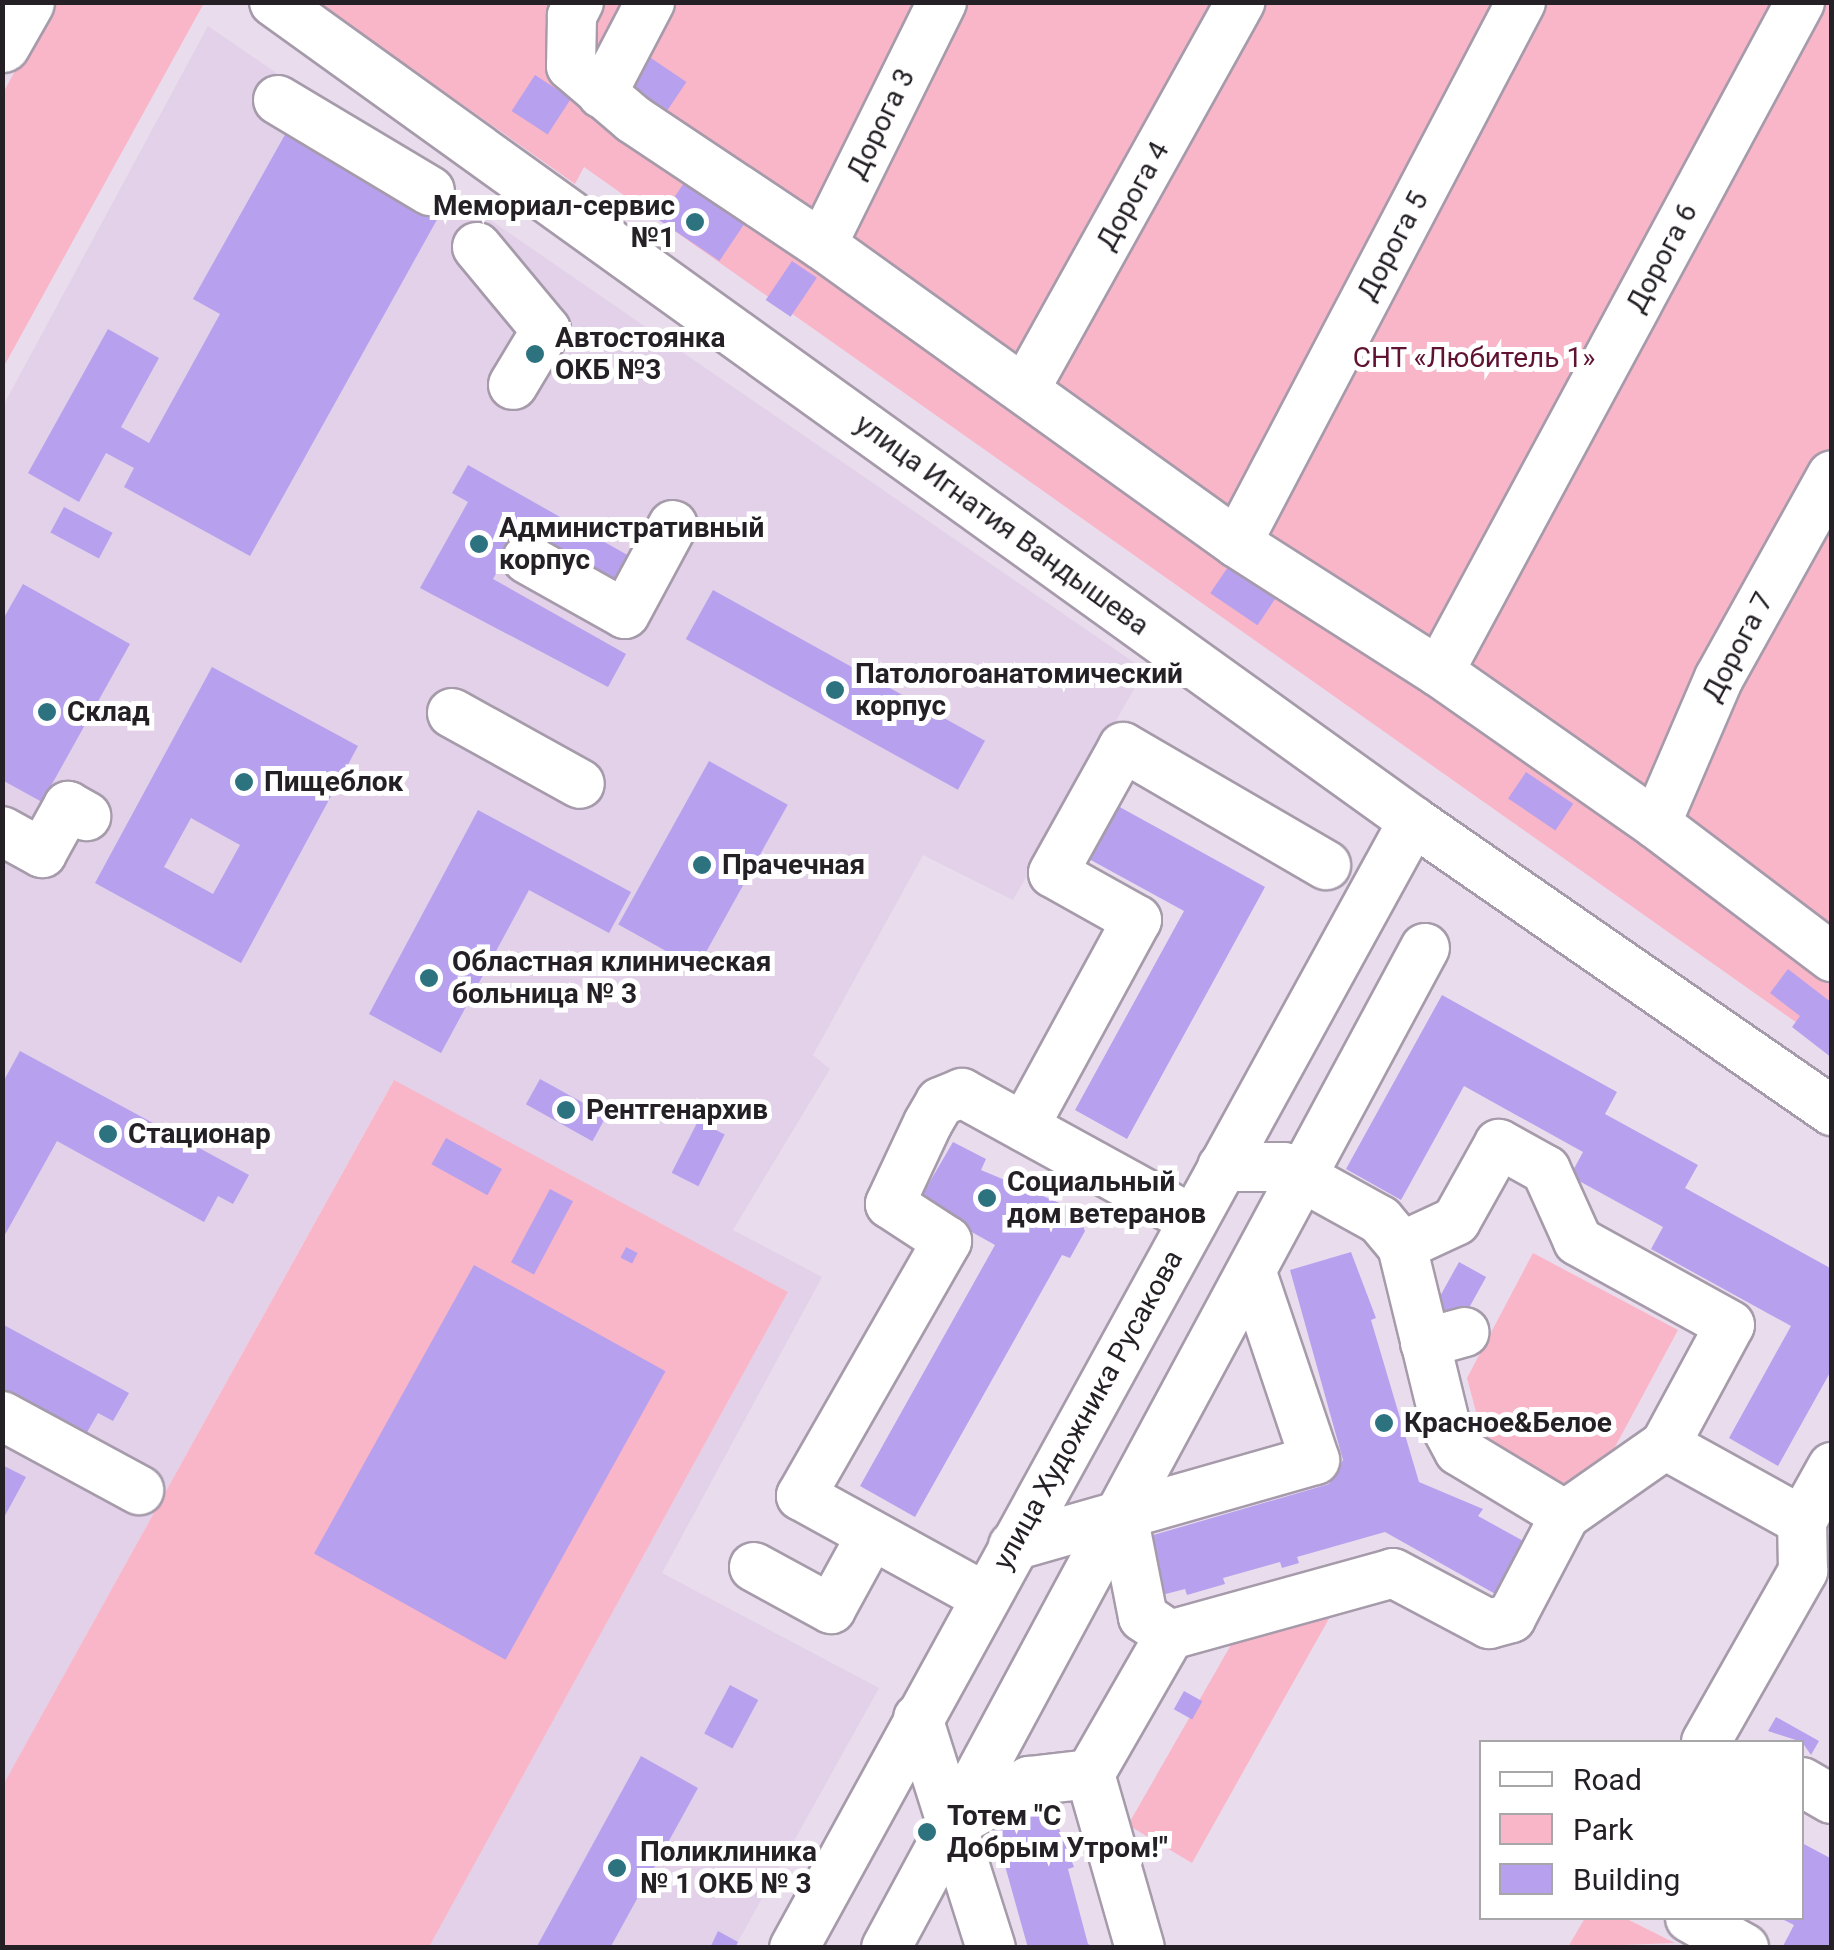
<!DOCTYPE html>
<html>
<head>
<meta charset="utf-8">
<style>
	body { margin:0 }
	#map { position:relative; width:1834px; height:1950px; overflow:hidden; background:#e9dded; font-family:Roboto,sans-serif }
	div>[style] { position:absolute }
	.built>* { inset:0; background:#e2d1e8 }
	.green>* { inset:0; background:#f9b6c8 }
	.building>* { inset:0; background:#b7a1ee; transform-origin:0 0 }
	.roads { filter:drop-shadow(2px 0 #a69baa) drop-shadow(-2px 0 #a69baa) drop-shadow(0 2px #a69baa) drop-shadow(0 -2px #a69baa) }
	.minor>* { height:48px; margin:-24px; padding:0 24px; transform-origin:24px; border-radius:24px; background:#fff }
	.major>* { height:55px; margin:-27.5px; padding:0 27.5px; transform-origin:27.5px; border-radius:27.5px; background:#fff }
	.dots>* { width:28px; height:28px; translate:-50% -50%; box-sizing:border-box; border:5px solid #fff; border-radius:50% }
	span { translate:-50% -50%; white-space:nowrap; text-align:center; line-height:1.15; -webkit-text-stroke:10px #fff; paint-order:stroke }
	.street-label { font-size:28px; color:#242026 }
	.poi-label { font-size:28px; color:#242026; font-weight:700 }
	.right { translate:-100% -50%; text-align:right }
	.left { translate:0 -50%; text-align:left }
	.park-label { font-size:28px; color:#601232 }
	.frame { position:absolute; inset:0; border:5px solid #242026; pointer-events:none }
	.legend { position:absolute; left:1479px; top:1740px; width:325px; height:180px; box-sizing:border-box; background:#fff; border:2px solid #a7a6a8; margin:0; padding:12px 18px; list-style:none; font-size:30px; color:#242026 }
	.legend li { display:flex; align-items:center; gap:20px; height:50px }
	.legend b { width:50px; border:2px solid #a7a6a8 }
</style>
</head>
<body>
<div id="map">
	<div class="built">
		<div style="clip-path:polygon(208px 26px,1145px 670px,1013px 900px,923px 855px,813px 1055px,830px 1069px,733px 1230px,822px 1277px,662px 1573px,879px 1688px,735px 1947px,429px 1947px,788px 1292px,393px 1081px,3px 1785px,3px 406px)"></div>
	</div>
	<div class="green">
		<div style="clip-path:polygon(52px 3px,204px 3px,3px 368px,3px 93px)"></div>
		<div style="clip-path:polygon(319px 3px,1831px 3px,1831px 1047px,584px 167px,575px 184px)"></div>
		<div style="clip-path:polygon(394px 1080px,788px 1292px,429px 1947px,3px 1948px,3px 1785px)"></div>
		<div style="clip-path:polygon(1533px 1253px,1678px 1330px,1607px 1462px,1571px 1491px,1484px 1442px,1467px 1378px)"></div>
		<div style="clip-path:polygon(1340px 1599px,1192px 1863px,1128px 1825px,1244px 1622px)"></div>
		<div style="clip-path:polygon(1585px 1918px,1625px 1918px,1675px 1943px,1568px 1947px)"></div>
	</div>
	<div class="building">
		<div style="left:645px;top:54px;width:50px;height:50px;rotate:34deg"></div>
		<div style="left:535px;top:75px;width:43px;height:43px;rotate:33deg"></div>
		<div style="clip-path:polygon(287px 131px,439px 216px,250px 556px,124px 487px,134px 468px,106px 453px,79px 502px,28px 473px,108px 329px,159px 358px,121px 427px,149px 443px,220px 314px,193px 299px)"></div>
		<div style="left:688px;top:177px;width:73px;height:52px;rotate:34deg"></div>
		<div style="left:792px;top:261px;width:30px;height:47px;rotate:34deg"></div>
		<div style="clip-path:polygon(468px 465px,631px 557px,615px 585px,520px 531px,493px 579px,626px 654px,608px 687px,420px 588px,468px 502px,452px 493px)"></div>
		<div style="left:64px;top:507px;width:55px;height:29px;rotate:28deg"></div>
		<div style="left:1232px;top:561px;width:57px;height:39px;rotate:34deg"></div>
		<div style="clip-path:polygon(23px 584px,130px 644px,42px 802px,2px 780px,2px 621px)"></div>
		<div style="left:713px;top:590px;width:311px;height:56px;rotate:29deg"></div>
		<div style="clip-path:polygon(evenodd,212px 667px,358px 746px,241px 963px,95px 883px,212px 667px,191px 818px,240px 845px,213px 894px,164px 867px,191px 818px)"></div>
		<div style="left:709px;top:761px;width:90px;height:187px;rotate:29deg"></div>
		<div style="left:1526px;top:772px;width:57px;height:32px;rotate:34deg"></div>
		<div style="clip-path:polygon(1107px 800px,1265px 887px,1127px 1139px,1075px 1110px,1184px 911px,1078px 853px)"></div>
		<div style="clip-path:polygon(478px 810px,631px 892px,609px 933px,529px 890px,441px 1053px,369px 1014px)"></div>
		<div style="clip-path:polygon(1788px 969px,1832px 1003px,1832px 1058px,1792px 1027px,1800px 1016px,1770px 993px)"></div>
		<div style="clip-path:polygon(1442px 995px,1617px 1092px,1605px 1114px,1698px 1165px,1685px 1188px,1832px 1269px,1832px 1369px,1778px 1466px,1729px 1438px,1791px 1326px,1651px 1249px,1663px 1227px,1570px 1176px,1583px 1152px,1464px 1086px,1401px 1200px,1346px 1169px)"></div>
		<div style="clip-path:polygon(20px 1051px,249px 1175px,233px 1204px,218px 1196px,204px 1222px,57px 1141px,2px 1240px,2px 1084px)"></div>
		<div style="left:540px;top:1079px;width:76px;height:29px;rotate:29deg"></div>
		<div style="left:698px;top:1121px;width:30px;height:58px;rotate:27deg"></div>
		<div style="left:446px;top:1138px;width:64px;height:30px;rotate:29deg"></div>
		<div style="clip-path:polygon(953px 1142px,986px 1159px,981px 1170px,1076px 1210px,1085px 1231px,1070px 1258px,1062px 1255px,915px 1517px,860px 1486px,995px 1245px,918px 1202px)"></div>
		<div style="left:550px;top:1189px;width:26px;height:83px;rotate:28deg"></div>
		<div style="left:626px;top:1247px;width:13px;height:12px;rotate:27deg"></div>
		<div style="clip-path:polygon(1351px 1252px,1376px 1318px,1371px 1320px,1419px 1482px,1483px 1509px,1478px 1516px,1527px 1543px,1499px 1596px,1385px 1532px,1297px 1557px,1299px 1563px,1282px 1568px,1280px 1562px,1223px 1578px,1225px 1584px,1187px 1595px,1185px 1589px,1158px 1596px,1143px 1538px,1329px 1484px,1343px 1460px,1290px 1270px)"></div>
		<div style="left:1459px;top:1262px;width:31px;height:50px;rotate:29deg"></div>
		<div style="left:474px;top:1265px;width:219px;height:330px;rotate:29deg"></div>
		<div style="clip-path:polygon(2px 1324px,129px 1393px,113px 1421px,98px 1413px,81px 1443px,2px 1401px)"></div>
		<div style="clip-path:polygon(2px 1465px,26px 1477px,2px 1521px)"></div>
		<div style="left:730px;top:1685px;width:32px;height:55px;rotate:28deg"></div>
		<div style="left:1184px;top:1691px;width:21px;height:21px;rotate:29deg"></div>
		<div style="clip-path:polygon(1776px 1717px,1819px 1741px,1811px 1755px,1802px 1742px,1768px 1731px)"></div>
		<div style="clip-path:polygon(641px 1756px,698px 1788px,610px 1948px,536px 1948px)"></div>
		<div style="clip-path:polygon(1048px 1800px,1074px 1867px,1068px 1869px,1088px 1944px,1097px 1948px,1028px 1948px,991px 1816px)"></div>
		<div style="clip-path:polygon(1802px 1843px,1832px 1859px,1832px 1948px,1782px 1948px,1794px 1925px,1780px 1918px,1802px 1918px)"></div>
		<div style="clip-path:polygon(718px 1931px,738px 1942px,735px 1948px,710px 1948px)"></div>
	</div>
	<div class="roads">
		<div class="minor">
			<div style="left:274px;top:2px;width:1403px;rotate:35.72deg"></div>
			<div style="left:1413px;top:821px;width:510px;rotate:34.69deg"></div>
			<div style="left:579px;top:2px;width:16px;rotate:117deg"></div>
			<div style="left:572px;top:16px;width:50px;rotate:91.1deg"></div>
			<div style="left:571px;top:66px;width:82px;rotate:40.5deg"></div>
			<div style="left:633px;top:119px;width:227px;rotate:33.7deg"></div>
			<div style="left:822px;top:245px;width:511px;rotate:35.68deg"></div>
			<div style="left:1237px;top:543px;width:240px;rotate:32.6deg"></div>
			<div style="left:1439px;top:672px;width:265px;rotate:35deg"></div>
			<div style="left:1656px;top:824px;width:221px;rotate:37.1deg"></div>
			<div style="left:602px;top:94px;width:104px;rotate:-62.4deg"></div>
			<div style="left:278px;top:100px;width:177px;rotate:30.9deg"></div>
			<div style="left:822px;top:245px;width:271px;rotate:-63.7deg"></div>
			<div style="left:477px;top:247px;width:108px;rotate:50.3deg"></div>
			<div style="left:546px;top:330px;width:64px;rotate:121deg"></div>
			<div style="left:1025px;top:389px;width:443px;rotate:-60.9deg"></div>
			<div style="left:1237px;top:543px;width:611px;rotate:-62.3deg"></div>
			<div style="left:527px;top:559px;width:112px;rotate:29.3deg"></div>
			<div style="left:625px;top:614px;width:101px;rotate:-61.7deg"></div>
			<div style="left:1439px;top:672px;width:761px;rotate:-61.68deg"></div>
			<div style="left:452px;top:713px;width:146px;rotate:29deg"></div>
			<div style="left:1656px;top:824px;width:159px;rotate:-66.7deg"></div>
			<div style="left:1719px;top:678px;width:232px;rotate:-60.9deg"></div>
			<div style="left:2px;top:831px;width:46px;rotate:28.8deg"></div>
			<div style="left:42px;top:853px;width:54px;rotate:-61deg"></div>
			<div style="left:68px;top:806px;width:21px;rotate:29deg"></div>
			<div style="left:1024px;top:1127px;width:236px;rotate:-61.4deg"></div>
			<div style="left:1137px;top:920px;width:96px;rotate:-150.8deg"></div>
			<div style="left:1053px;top:873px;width:144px;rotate:-60.9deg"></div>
			<div style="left:1123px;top:747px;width:235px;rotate:30.2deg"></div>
			<div style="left:1222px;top:1167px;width:62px"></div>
			<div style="left:1284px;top:1167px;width:110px;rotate:28.9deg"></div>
			<div style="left:1380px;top:1220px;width:34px;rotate:50deg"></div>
			<div style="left:1402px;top:1246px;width:186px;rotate:76.3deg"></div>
			<div style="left:1446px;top:1427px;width:27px;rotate:62deg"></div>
			<div style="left:1459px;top:1451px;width:124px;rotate:31.1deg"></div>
			<div style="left:1425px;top:1343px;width:41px;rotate:-15.4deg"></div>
			<div style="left:2px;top:1416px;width:156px;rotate:28.4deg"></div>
			<div style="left:1665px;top:1445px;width:157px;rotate:29deg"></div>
			<div style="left:1123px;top:1515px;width:104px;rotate:78.9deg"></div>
			<div style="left:1143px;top:1617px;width:32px;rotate:34deg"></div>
			<div style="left:1013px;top:1546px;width:314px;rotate:-15.9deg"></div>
			<div style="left:1315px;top:1460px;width:197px;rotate:-108.6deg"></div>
			<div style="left:754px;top:1567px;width:88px;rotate:28.6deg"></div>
			<div style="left:831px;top:1609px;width:83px;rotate:-61.3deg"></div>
			<div style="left:985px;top:1597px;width:210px;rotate:-151.2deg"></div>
			<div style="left:801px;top:1496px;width:294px;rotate:-60.2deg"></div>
			<div style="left:947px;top:1241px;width:68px;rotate:-147deg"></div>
			<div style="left:890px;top:1204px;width:89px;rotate:-64.9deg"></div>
			<div style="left:928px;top:1123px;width:24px;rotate:-60deg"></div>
			<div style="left:940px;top:1102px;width:24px;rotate:-22deg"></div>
			<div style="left:962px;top:1093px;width:264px;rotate:28.8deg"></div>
			<div style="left:918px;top:1718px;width:241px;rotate:72.4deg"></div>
			<div style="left:1706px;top:1742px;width:197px;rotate:-60.4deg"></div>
			<div style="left:1803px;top:1571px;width:50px;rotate:-91.1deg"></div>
			<div style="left:1802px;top:1521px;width:62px;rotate:-60.9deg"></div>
			<div style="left:1090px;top:1774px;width:160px;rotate:-60.1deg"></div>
			<div style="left:1170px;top:1635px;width:231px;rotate:-15.5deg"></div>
			<div style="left:1393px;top:1573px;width:109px;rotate:28deg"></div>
			<div style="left:1489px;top:1624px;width:23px;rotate:-15deg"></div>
			<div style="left:1511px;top:1618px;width:116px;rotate:-62.3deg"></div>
			<div style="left:1565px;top:1515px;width:122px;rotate:-35deg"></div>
			<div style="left:1665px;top:1445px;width:136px;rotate:-61.6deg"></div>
			<div style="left:1730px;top:1325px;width:174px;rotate:-151.1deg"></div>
			<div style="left:1578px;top:1241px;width:78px;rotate:-114.3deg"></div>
			<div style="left:1546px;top:1170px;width:54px;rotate:-151deg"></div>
			<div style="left:1499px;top:1144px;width:88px;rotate:119.2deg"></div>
			<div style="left:1456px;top:1221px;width:60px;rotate:155.2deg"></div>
			<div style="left:1802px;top:1782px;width:34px;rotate:30deg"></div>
			<div style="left:957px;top:1822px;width:83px;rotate:-29.7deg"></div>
			<div style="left:1029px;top:1781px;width:61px;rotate:-6.5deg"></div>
			<div style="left:1090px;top:1774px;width:181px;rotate:74deg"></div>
			<div style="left:1690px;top:1918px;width:62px;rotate:29.1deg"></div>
			<div style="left:794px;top:1948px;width:1286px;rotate:-61.22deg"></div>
			<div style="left:886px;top:1948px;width:1136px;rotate:-61.68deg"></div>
		</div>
		<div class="major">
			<div style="left:2px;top:44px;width:48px;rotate:-60.3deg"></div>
		</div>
	</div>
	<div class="dots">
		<div style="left:695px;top:222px;background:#2c737f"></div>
		<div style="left:535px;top:354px;background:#2c737f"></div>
		<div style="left:479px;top:544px;background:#2c737f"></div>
		<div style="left:835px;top:690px;background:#2c737f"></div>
		<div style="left:47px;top:712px;background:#2c737f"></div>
		<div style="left:244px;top:782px;background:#2c737f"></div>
		<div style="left:702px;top:865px;background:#2c737f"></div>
		<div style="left:429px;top:978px;background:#2c737f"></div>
		<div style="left:566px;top:1110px;background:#2c737f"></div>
		<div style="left:108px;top:1134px;background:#2c737f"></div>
		<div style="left:987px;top:1198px;background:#2c737f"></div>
		<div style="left:1384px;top:1423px;background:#2c737f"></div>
		<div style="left:927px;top:1832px;background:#2c737f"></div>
		<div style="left:617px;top:1868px;background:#2c737f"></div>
	</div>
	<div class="street-label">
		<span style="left:881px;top:124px;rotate:-64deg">Дорога 3</span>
		<span style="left:1133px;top:196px;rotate:-61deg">Дорога 4</span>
		<span style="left:1393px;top:246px;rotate:-62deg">Дорога 5</span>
		<span style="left:1662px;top:258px;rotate:-62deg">Дорога 6</span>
		<span style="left:1002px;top:525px;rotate:36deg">улица Игнатия Вандышева</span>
		<span style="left:1738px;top:647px;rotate:-62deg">Дорога 7</span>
		<span style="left:1088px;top:1410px;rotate:-61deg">улица Художника Русакова</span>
	</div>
	<div class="poi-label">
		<span class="right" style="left:675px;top:222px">Мемориал-сервис<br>№1</span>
		<span class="left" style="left:555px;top:354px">Автостоянка<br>ОКБ №3</span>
		<span class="left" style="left:499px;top:544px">Административный<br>корпус</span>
		<span class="left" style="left:855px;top:690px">Патологоанатомический<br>корпус</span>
		<span class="left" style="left:67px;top:712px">Склад</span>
		<span class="left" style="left:264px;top:782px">Пищеблок</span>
		<span class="left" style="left:722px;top:865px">Прачечная</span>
		<span class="left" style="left:452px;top:978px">Областная клиническая<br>больница № 3</span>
		<span class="left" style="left:586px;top:1110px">Рентгенархив</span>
		<span class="left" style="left:128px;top:1134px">Стационар</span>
		<span class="left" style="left:1007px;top:1198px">Социальный<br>дом ветеранов</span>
		<span class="left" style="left:1404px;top:1423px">Красное&amp;Белое</span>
		<span class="left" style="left:947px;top:1832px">Тотем "С<br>Добрым Утром!"</span>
		<span class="left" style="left:640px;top:1868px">Поликлиника<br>№ 1 ОКБ № 3</span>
	</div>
	<div class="park-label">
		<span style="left:1474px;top:358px">СНТ «Любитель 1»</span>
	</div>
	<div class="frame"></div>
	<ul class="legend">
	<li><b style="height:12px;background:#fff"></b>Road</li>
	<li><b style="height:28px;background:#f9b6c8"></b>Park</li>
	<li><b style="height:28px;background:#b7a1ee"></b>Building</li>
	</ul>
</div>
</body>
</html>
